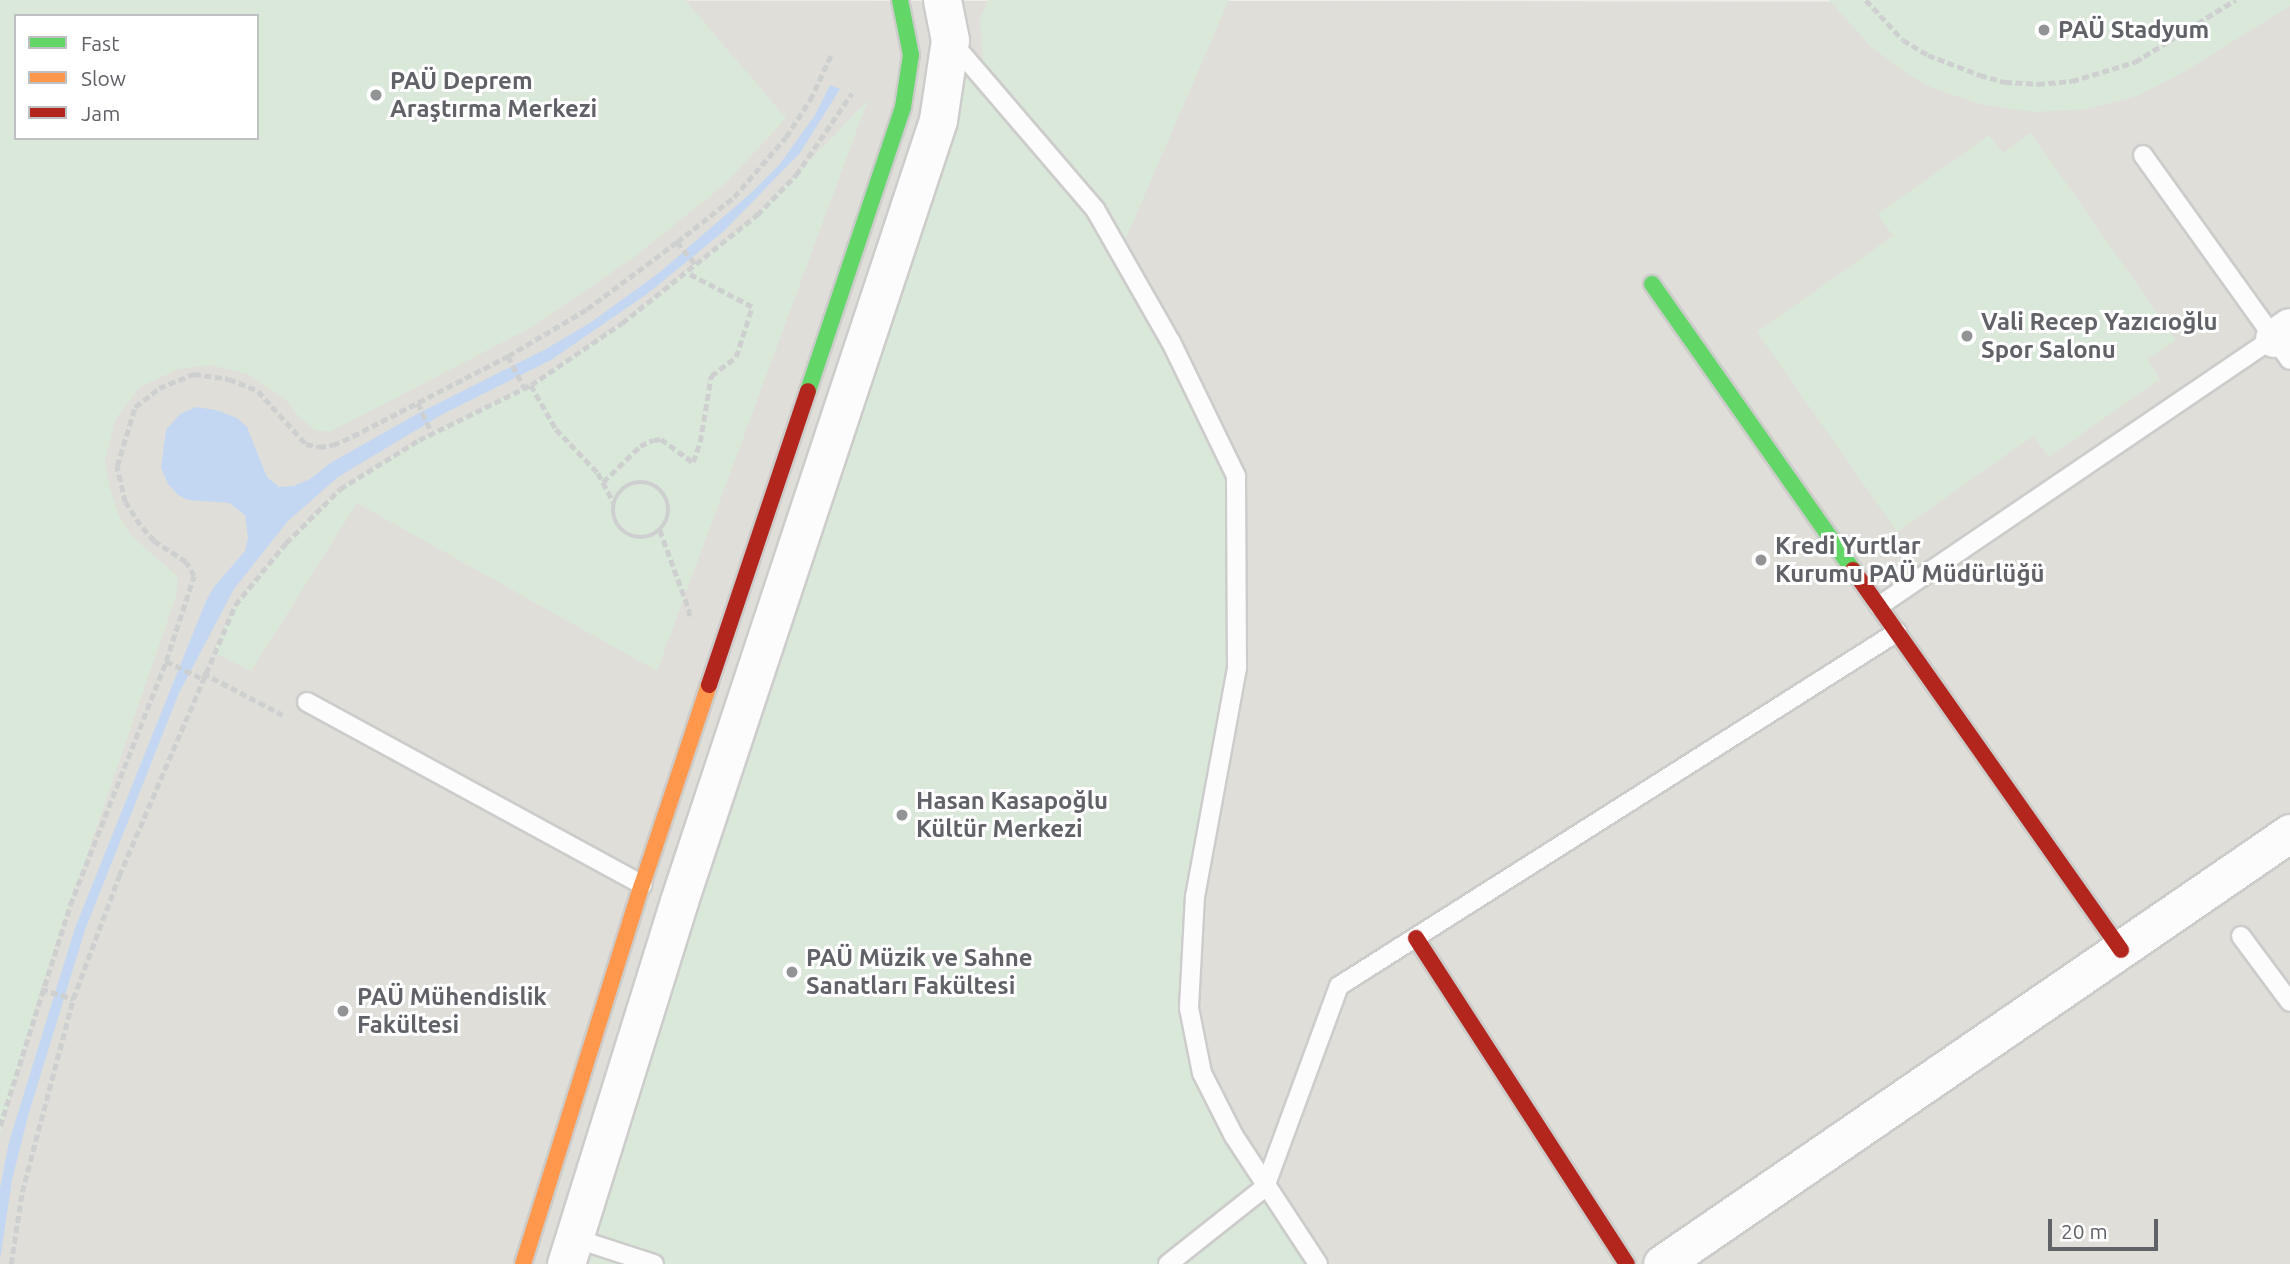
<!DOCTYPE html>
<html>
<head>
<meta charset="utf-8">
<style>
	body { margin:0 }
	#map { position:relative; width:2290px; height:1264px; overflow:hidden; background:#efeeea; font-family:Ubuntu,sans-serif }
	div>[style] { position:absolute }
	.education>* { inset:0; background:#dfded9 }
	.green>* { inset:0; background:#dae8da }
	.water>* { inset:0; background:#c4d7f2 }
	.path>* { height:4.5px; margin-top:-2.25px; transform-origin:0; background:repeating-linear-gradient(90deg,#cdd0cf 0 7px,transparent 0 10.5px) }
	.path>.ring { margin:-2.25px; padding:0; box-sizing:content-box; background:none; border:4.5px solid #cdd0cf; border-radius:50% }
	.roads { filter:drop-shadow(2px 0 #cccccb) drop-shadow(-2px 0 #cccccb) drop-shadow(0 2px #cccccb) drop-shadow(0 -2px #cccccb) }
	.lane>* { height:18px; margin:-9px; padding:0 9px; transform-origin:9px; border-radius:9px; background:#fdfcfc }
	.street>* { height:37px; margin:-18.5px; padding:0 18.5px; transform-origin:18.5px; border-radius:18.5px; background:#fdfcfc }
	.fast>* { height:16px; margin:-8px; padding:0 8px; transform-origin:8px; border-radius:8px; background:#63d668 }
	.slow>* { height:16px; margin:-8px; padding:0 8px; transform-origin:8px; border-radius:8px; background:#ff974d }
	.jam>* { height:16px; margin:-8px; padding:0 8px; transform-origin:8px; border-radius:8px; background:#b3261e }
	.dots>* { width:19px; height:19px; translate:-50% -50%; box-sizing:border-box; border:4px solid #fff; border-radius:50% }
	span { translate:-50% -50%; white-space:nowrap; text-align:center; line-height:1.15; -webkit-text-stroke:6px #fff; paint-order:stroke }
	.poi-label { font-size:24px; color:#606267; font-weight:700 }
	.left { translate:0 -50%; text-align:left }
	.legend { position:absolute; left:14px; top:14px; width:245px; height:126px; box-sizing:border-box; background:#fff; border:2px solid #bfc0c2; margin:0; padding:9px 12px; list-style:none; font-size:21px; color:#606267 }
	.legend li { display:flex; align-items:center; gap:14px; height:35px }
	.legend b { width:35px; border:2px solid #bfc0c2 }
	.scale { position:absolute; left:2048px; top:1219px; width:110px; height:32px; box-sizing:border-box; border:4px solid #606267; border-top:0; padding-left:9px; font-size:21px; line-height:24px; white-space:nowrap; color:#606267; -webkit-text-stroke:5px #fff; paint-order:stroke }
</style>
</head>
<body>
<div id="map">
	<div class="education">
		<div style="clip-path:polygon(evenodd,0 0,2290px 2px,2290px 1264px,0 1264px,0 0,16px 16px,257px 16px,257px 138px,16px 138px,16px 16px)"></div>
	</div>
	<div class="green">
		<div style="clip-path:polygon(evenodd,0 0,685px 0,786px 118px,725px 184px,637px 255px,532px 327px,330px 432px,315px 430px,299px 417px,288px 402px,248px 374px,210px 365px,179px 369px,140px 387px,116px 418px,105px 460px,109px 485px,119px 516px,132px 536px,178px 577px,176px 596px,41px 989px,0 1134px,0 0,16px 16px,257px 16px,257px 138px,16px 138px,16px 16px)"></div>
		<div style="clip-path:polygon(988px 0,1229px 0,1120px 252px,1225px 453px,1237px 668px,1195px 896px,1189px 1008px,1202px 1073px,1319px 1264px,566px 1264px,679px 901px,973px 59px,1100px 226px,983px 61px,980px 20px)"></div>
		<div style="clip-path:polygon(1829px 0,2290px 0,2290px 6px,2182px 73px,2137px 96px,2087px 109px,2035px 112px,1984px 105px,1935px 89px,1912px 77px,1871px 47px)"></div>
		<div style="clip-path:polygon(868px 100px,657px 671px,357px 503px,251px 671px,213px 652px,235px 605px,286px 543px,340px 489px,419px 440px,531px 384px,622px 323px,757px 215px)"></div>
		<div style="clip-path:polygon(2031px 133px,2176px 340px,2147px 360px,2160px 379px,2049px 457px,2033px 436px,1897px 532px,1757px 332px,1893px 236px,1878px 214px,1989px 135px,2003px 153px)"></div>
	</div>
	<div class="water">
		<div style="clip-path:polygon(830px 85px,840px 89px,800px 153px,723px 232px,647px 294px,551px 360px,443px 414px,338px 477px,288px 521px,234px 589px,179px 693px,85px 930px,28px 1116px,12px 1180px,0 1260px,0 1188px,9px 1142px,75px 928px,206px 601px,214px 587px,245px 551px,248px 538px,245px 515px,229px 503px,188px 500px,178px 495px,168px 484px,161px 468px,166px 430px,180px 414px,196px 407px,216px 410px,237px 418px,247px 427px,267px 477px,279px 487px,294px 486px,310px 479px,332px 462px,417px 414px,544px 350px,590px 323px,660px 272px,752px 192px,779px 165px,815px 115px)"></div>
	</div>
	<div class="path">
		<div style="left:1866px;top:0;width:54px;rotate:47.2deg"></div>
		<div style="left:1903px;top:40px;width:29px;rotate:31deg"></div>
		<div style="left:1928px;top:55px;width:56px;rotate:21deg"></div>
		<div style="left:1980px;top:75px;width:26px;rotate:16deg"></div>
		<div style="left:2005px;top:82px;width:33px;rotate:3deg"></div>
		<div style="left:2038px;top:84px;width:34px;rotate:-5deg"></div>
		<div style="left:2072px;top:81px;width:66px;rotate:-16.8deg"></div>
		<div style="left:2135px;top:62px;width:118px;rotate:-31.8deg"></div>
		<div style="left:677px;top:242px;width:30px;rotate:50deg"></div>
		<div style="left:508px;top:356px;width:36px;rotate:63deg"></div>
		<div style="left:531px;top:385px;width:51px;rotate:60.4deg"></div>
		<div style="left:556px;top:429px;width:61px;rotate:46.3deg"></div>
		<div style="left:598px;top:473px;width:34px;rotate:62deg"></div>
		<div style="left:418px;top:403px;width:33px;rotate:65deg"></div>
		<div style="left:603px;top:482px;width:52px;rotate:-44.2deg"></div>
		<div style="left:640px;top:446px;width:14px;rotate:-25deg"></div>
		<div style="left:653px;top:440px;width:8px;rotate:-7deg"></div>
		<div style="left:661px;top:439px;width:39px;rotate:36deg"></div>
		<div style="left:693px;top:462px;width:21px;rotate:-71deg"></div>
		<div style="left:700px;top:442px;width:67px;rotate:-80.5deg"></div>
		<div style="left:711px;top:376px;width:31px;rotate:-37deg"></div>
		<div style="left:736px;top:357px;width:52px;rotate:-72.3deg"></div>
		<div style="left:752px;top:307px;width:73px;rotate:-152.4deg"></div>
		<div class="ring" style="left:613px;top:482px;width:51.5px;height:51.5px"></div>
		<div style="left:660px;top:530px;width:87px;rotate:69.9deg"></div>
		<div style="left:690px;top:612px;width:4px;rotate:104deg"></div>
		<div style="left:166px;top:661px;width:39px;rotate:26deg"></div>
		<div style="left:203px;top:673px;width:90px;rotate:27.7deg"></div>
		<div style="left:41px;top:989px;width:34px;rotate:17deg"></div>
		<div style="left:0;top:1126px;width:232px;rotate:-72.4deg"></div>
		<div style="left:70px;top:905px;width:262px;rotate:-68.5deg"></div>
		<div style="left:166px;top:661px;width:89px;rotate:-71.8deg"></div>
		<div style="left:194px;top:576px;width:16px;rotate:-120deg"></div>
		<div style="left:186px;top:562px;width:38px;rotate:-147deg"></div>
		<div style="left:154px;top:541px;width:21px;rotate:-131deg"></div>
		<div style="left:140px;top:525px;width:27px;rotate:-123deg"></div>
		<div style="left:125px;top:502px;width:37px;rotate:-103deg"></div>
		<div style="left:117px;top:466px;width:62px;rotate:-73deg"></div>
		<div style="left:135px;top:407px;width:31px;rotate:-38deg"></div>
		<div style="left:159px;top:388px;width:38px;rotate:-22deg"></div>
		<div style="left:194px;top:374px;width:35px;rotate:8deg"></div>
		<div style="left:229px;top:379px;width:31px;rotate:22deg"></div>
		<div style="left:258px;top:391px;width:72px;rotate:47.8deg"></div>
		<div style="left:306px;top:444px;width:13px;rotate:13deg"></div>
		<div style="left:319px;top:447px;width:14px;rotate:-8deg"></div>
		<div style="left:333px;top:445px;width:22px;rotate:-24deg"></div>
		<div style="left:353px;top:436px;width:174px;rotate:-27.3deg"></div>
		<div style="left:508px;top:356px;width:92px;rotate:-30.7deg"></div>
		<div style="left:587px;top:309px;width:112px;rotate:-36.7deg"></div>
		<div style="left:677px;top:242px;width:73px;rotate:-38.3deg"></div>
		<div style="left:734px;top:197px;width:79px;rotate:-49.1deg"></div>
		<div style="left:786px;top:137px;width:44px;rotate:-57deg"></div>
		<div style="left:810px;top:100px;width:52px;rotate:-64.9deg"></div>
		<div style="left:11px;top:1264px;width:73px;rotate:-81.3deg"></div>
		<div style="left:22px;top:1192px;width:200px;rotate:-75.2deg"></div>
		<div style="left:73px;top:999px;width:131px;rotate:-69.5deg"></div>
		<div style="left:119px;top:876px;width:295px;rotate:-66.8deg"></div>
		<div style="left:235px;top:605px;width:80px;rotate:-50.6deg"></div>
		<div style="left:286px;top:543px;width:76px;rotate:-45deg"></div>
		<div style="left:340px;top:489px;width:93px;rotate:-31.8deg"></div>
		<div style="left:419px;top:440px;width:125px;rotate:-26.2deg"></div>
		<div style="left:531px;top:385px;width:110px;rotate:-34.3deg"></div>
		<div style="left:622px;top:323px;width:173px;rotate:-38.7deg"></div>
		<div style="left:757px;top:215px;width:56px;rotate:-45.7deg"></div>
		<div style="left:796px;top:175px;width:99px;rotate:-55.7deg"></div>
	</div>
	<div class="roads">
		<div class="lane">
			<div style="left:950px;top:40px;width:223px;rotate:49.4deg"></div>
			<div style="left:1095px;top:209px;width:153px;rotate:60.3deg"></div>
			<div style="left:1171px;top:342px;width:149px;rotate:64.1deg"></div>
			<div style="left:1236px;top:476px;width:192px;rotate:89.7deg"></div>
			<div style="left:1237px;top:668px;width:232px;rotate:100.4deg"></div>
			<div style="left:1195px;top:896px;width:112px;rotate:93.1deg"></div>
			<div style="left:1189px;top:1008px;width:66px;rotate:78.7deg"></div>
			<div style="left:1202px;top:1073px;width:71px;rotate:63.1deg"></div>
			<div style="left:1234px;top:1136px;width:153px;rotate:56.7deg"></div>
			<div style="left:2143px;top:155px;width:252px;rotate:54.4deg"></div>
			<div style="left:1879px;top:606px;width:477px;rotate:-34.2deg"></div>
			<div style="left:307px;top:702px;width:382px;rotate:28.6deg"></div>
			<div style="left:2241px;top:936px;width:82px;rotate:53.4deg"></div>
			<div style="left:574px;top:1238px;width:84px;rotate:18deg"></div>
			<div style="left:1168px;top:1264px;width:124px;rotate:-38.4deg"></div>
			<div style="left:1265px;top:1187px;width:214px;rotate:-69.8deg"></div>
			<div style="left:1339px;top:986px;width:661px;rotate:-32.39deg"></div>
		</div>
		<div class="street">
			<div style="left:2274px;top:338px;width:19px;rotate:-35deg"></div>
			<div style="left:566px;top:1264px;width:380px;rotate:-72.7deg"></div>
			<div style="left:679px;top:901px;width:823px;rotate:-71.65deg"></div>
			<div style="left:938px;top:120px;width:81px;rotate:-81.5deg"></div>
			<div style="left:950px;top:40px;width:41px;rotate:-101.3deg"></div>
			<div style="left:1662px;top:1264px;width:762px;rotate:-34.46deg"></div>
		</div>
		<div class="fast">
			<div style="left:1652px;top:284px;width:350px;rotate:54.9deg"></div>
			<div style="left:808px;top:391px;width:299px;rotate:-71.5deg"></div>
			<div style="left:903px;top:107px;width:53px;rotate:-81.3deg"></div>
			<div style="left:911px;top:55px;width:56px;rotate:-101.3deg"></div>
		</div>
		<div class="slow">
			<div style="left:523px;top:1264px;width:397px;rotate:-72.6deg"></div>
			<div style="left:642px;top:885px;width:211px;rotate:-71.5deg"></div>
		</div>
		<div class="jam">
			<div style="left:1853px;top:570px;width:465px;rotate:54.8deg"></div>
			<div style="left:709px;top:685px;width:310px;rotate:-71.4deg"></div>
			<div style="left:1416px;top:938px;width:388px;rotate:57.1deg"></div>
		</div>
	</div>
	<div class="dots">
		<div style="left:2044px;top:30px;background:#929395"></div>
		<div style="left:376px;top:95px;background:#929395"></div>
		<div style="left:1967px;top:336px;background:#929395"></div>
		<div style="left:1761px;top:560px;background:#929395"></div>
		<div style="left:902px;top:815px;background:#929395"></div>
		<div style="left:792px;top:972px;background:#929395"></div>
		<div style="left:343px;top:1011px;background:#929395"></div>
	</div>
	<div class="poi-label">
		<span class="left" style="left:2058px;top:30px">PAÜ Stadyum</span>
		<span class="left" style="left:390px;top:95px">PAÜ Deprem<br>Araştırma Merkezi</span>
		<span class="left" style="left:1981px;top:336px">Vali Recep Yazıcıoğlu<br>Spor Salonu</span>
		<span class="left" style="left:1775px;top:560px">Kredi Yurtlar<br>Kurumu PAÜ Müdürlüğü</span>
		<span class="left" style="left:916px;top:815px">Hasan Kasapoğlu<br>Kültür Merkezi</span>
		<span class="left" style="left:806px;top:972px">PAÜ Müzik ve Sahne<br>Sanatları Fakültesi</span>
		<span class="left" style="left:357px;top:1011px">PAÜ Mühendislik<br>Fakültesi</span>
	</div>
	<ul class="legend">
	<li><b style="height:9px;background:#63d668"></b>Fast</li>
	<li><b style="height:9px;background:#ff974d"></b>Slow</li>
	<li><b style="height:9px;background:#b3261e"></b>Jam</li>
	</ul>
	<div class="scale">20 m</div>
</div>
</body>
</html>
